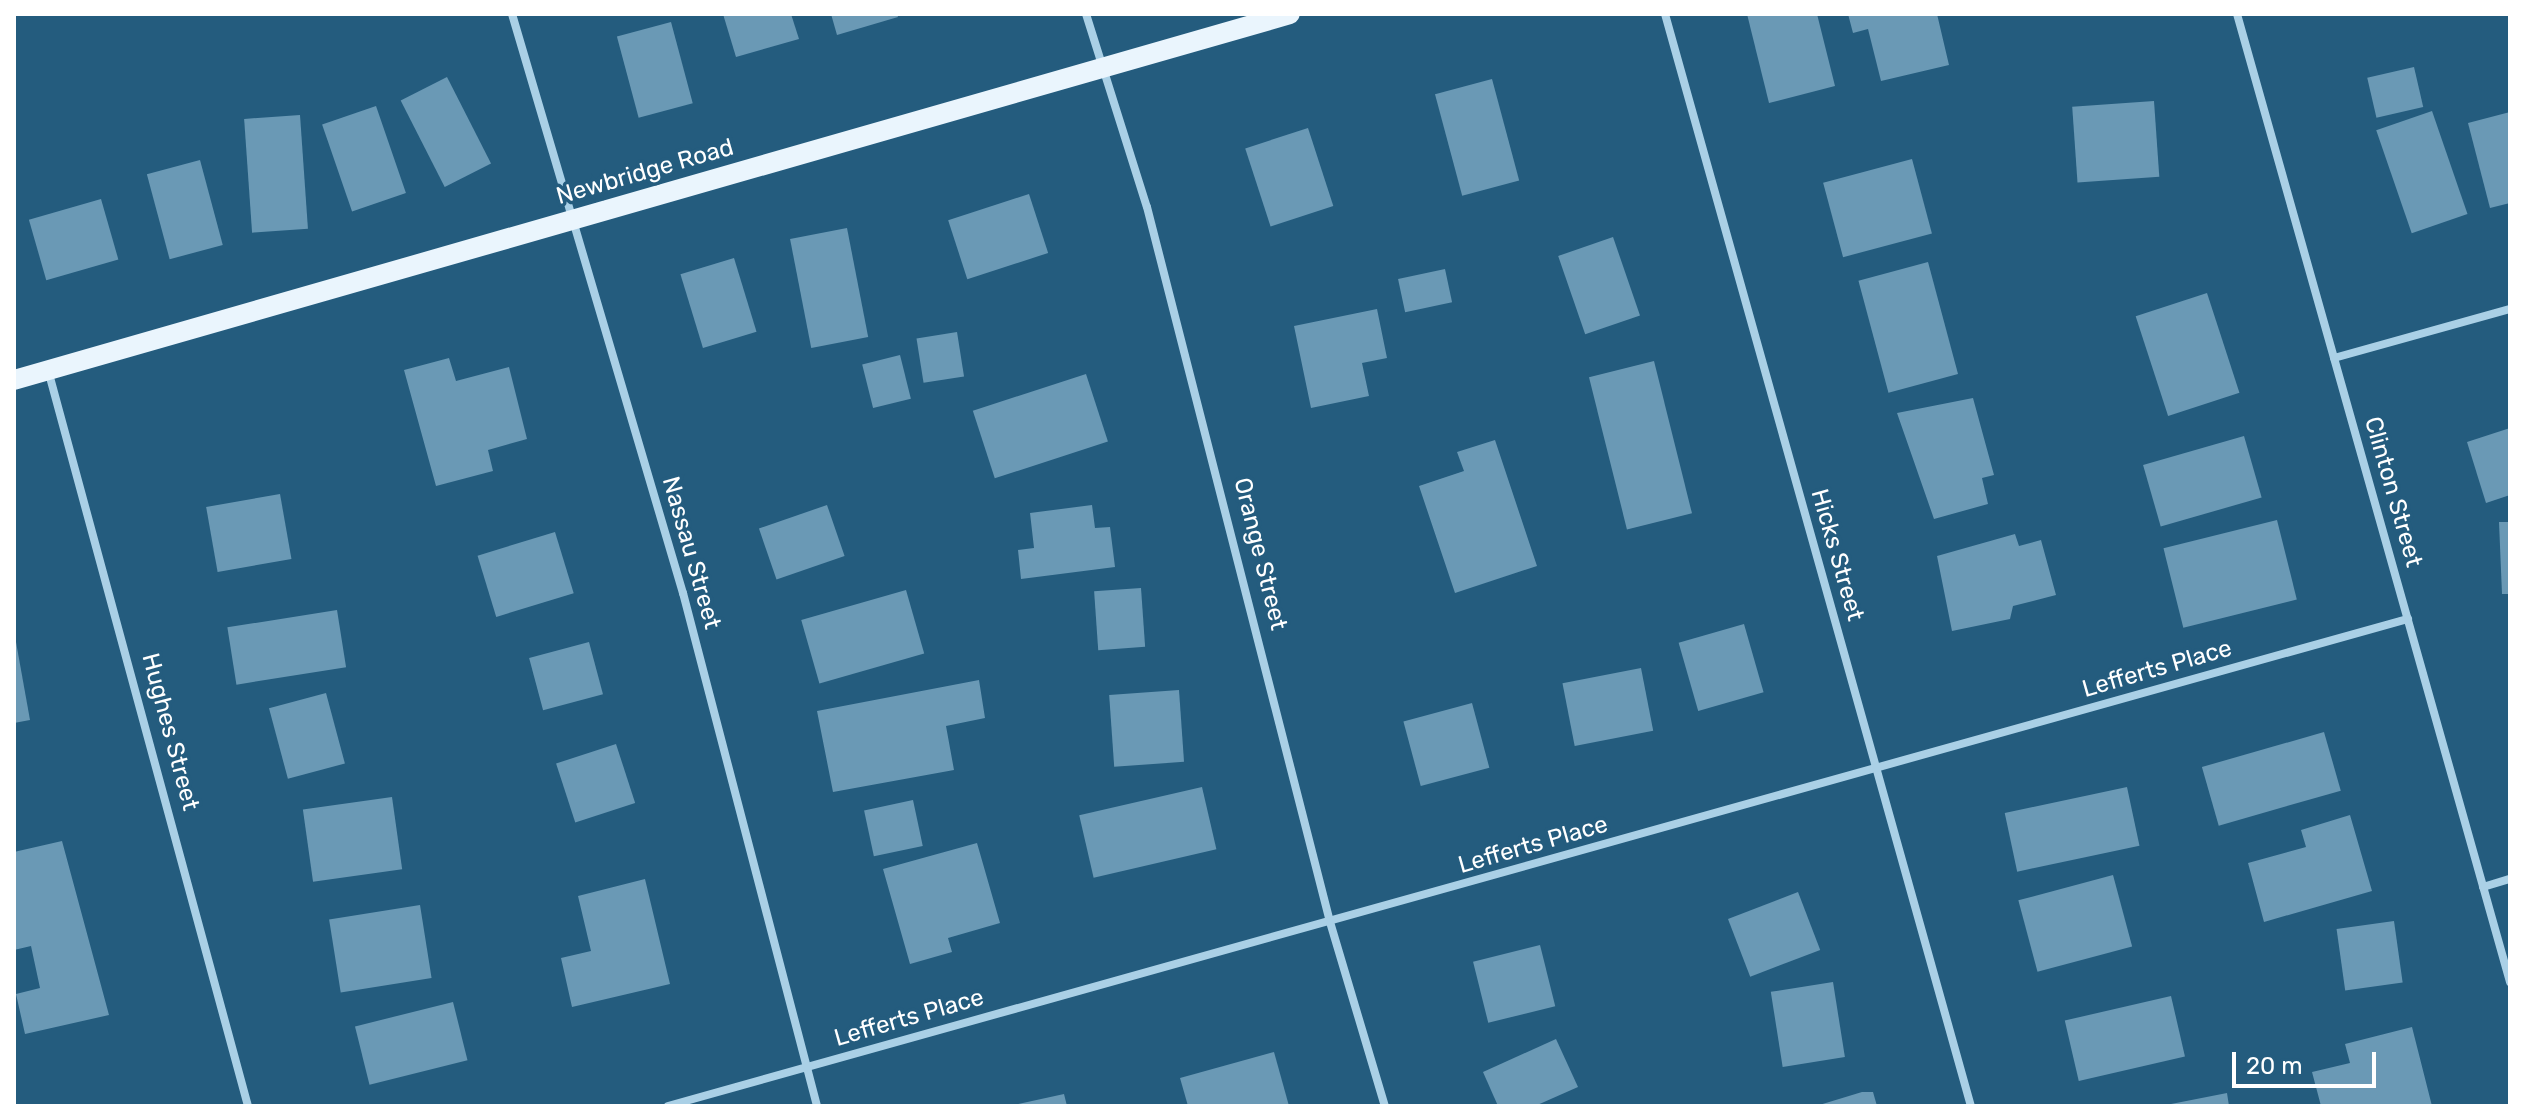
<!DOCTYPE html>
<html>
<head>
<meta charset="utf-8">
<style>
	body { margin:0 }
	#map { position:relative; width:2524px; height:1120px; overflow:hidden; background:#245c7e; font-family:Rubik,sans-serif }
	div>[style] { position:absolute }
	.building>* { inset:0; background:#6a99b5; transform-origin:0 0 }
	.minor>* { height:8px; margin:-4px; padding:0 4px; transform-origin:4px; border-radius:4px; background:#aad0e6 }
	.primary>* { height:20px; margin:-10px; padding:0 10px; transform-origin:10px; border-radius:10px; background:#eaf5fd }
	span { translate:-50% -50%; white-space:nowrap; text-align:center; line-height:1.15; -webkit-text-stroke:7px #245c7e; paint-order:stroke }
	.street-label { font-size:24px; color:#fff }
	.frame { position:absolute; inset:0; border:16px solid #fff; pointer-events:none }
	.scale { position:absolute; left:2232px; top:1052px; width:144px; height:36px; box-sizing:border-box; border:4px solid #fff; border-top:0; padding-left:10px; font-size:24px; line-height:28px; white-space:nowrap; color:#fff; -webkit-text-stroke:6px #245c7e; paint-order:stroke }
</style>
</head>
<body>
<div id="map">
	<div class="building">
		<div style="clip-path:polygon(723px 14px,791px 14px,799px 39px,736px 57px)"></div>
		<div style="clip-path:polygon(831px 14px,897px 14px,898px 17px,837px 35px)"></div>
		<div style="clip-path:polygon(1747px 14px,1817px 14px,1835px 86px,1769px 103px)"></div>
		<div style="clip-path:polygon(1848px 14px,1937px 14px,1949px 65px,1881px 81px,1868px 29px,1853px 33px)"></div>
		<div style="left:671px;top:22px;width:84px;height:56px;rotate:75deg"></div>
		<div style="left:2414px;top:67px;width:41px;height:48px;rotate:77deg"></div>
		<div style="left:447px;top:77px;width:97px;height:52px;rotate:63deg"></div>
		<div style="left:1492px;top:79px;width:105px;height:59px;rotate:75deg"></div>
		<div style="left:2154px;top:101px;width:76px;height:82px;rotate:86deg"></div>
		<div style="left:376px;top:106px;width:92px;height:57px;rotate:71deg"></div>
		<div style="left:2432px;top:111px;width:109px;height:59px;rotate:71deg"></div>
		<div style="clip-path:polygon(2510px 112px,2510px 203px,2490px 208px,2468px 123px)"></div>
		<div style="left:300px;top:115px;width:114px;height:56px;rotate:86deg"></div>
		<div style="left:1308px;top:128px;width:82px;height:66px;rotate:72deg"></div>
		<div style="left:1912px;top:159px;width:77px;height:92px;rotate:75deg"></div>
		<div style="left:200px;top:160px;width:88px;height:55px;rotate:75deg"></div>
		<div style="left:1029px;top:194px;width:62px;height:85px;rotate:72deg"></div>
		<div style="left:101px;top:199px;width:63px;height:75px;rotate:74deg"></div>
		<div style="left:847px;top:228px;width:111px;height:58px;rotate:79deg"></div>
		<div style="left:1613px;top:237px;width:83px;height:58px;rotate:71deg"></div>
		<div style="left:734px;top:258px;width:77px;height:56px;rotate:73deg"></div>
		<div style="left:1928px;top:262px;width:116px;height:72px;rotate:75deg"></div>
		<div style="left:1445px;top:269px;width:34px;height:48px;rotate:78deg"></div>
		<div style="left:2207px;top:293px;width:105px;height:75px;rotate:72deg"></div>
		<div style="clip-path:polygon(1377px 309px,1387px 358px,1362px 363px,1369px 396px,1311px 408px,1294px 326px)"></div>
		<div style="left:957px;top:332px;width:45px;height:41px;rotate:81deg"></div>
		<div style="left:900px;top:355px;width:45px;height:39px;rotate:76deg"></div>
		<div style="clip-path:polygon(449px 358px,456px 381px,509px 367px,527px 439px,488px 450px,493px 471px,436px 486px,404px 370px)"></div>
		<div style="left:1654px;top:361px;width:157px;height:67px;rotate:76deg"></div>
		<div style="left:1086px;top:374px;width:71px;height:119px;rotate:72deg"></div>
		<div style="clip-path:polygon(1973px 398px,1994px 475px,1982px 478px,1988px 504px,1934px 519px,1897px 413px)"></div>
		<div style="clip-path:polygon(2510px 428px,2510px 495px,2486px 503px,2467px 442px)"></div>
		<div style="left:2244px;top:436px;width:64px;height:105px;rotate:74deg"></div>
		<div style="clip-path:polygon(1495px 440px,1537px 566px,1455px 593px,1419px 486px,1464px 471px,1457px 452px)"></div>
		<div style="left:280px;top:494px;width:66px;height:75px;rotate:80deg"></div>
		<div style="left:827px;top:505px;width:54px;height:72px;rotate:71deg"></div>
		<div style="clip-path:polygon(1092px 505px,1095px 528px,1110px 527px,1115px 567px,1021px 579px,1018px 550px,1034px 548px,1030px 513px)"></div>
		<div style="left:2277px;top:520px;width:82px;height:117px;rotate:76deg"></div>
		<div style="clip-path:polygon(2499px 522px,2510px 522px,2510px 594px,2502px 594px)"></div>
		<div style="left:555px;top:532px;width:64px;height:81px;rotate:73deg"></div>
		<div style="clip-path:polygon(2015px 534px,2019px 546px,2041px 540px,2056px 595px,2013px 606px,2010px 619px,1952px 631px,1937px 556px)"></div>
		<div style="left:1141px;top:588px;width:59px;height:47px;rotate:86deg"></div>
		<div style="left:906px;top:590px;width:66px;height:109px;rotate:74deg"></div>
		<div style="left:337px;top:610px;width:58px;height:111px;rotate:81deg"></div>
		<div style="left:1744px;top:624px;width:71px;height:68px;rotate:74deg"></div>
		<div style="clip-path:polygon(16px 642px,30px 720px,14px 723px,14px 643px)"></div>
		<div style="left:589px;top:642px;width:54px;height:62px;rotate:75deg"></div>
		<div style="left:1641px;top:668px;width:64px;height:80px;rotate:79deg"></div>
		<div style="clip-path:polygon(979px 680px,985px 718px,946px 726px,954px 770px,833px 792px,817px 711px)"></div>
		<div style="left:1179px;top:690px;width:72px;height:70px;rotate:86deg"></div>
		<div style="left:326px;top:693px;width:73px;height:59px;rotate:75deg"></div>
		<div style="left:1472px;top:703px;width:67px;height:71px;rotate:75deg"></div>
		<div style="left:2324px;top:732px;width:61px;height:127px;rotate:74deg"></div>
		<div style="left:616px;top:744px;width:62px;height:63px;rotate:72deg"></div>
		<div style="left:1202px;top:787px;width:64px;height:126px;rotate:77deg"></div>
		<div style="left:2127px;top:787px;width:60px;height:125px;rotate:78deg"></div>
		<div style="left:392px;top:797px;width:73px;height:90px;rotate:82deg"></div>
		<div style="left:913px;top:800px;width:47px;height:50px;rotate:78deg"></div>
		<div style="clip-path:polygon(2350px 815px,2372px 891px,2264px 922px,2248px 863px,2306px 847px,2301px 830px)"></div>
		<div style="clip-path:polygon(62px 841px,109px 1015px,25px 1034px,16px 994px,40px 988px,31px 946px,14px 950px,14px 852px)"></div>
		<div style="clip-path:polygon(977px 843px,1000px 923px,948px 938px,952px 952px,910px 964px,883px 869px)"></div>
		<div style="left:2113px;top:875px;width:74px;height:98px;rotate:75deg"></div>
		<div style="clip-path:polygon(645px 879px,670px 984px,572px 1007px,561px 958px,591px 951px,578px 896px)"></div>
		<div style="left:1798px;top:892px;width:62px;height:75px;rotate:69deg"></div>
		<div style="left:420px;top:905px;width:74px;height:92px;rotate:81deg"></div>
		<div style="left:2394px;top:921px;width:62px;height:58px;rotate:82deg"></div>
		<div style="left:1540px;top:945px;width:63px;height:69px;rotate:76deg"></div>
		<div style="left:1833px;top:982px;width:76px;height:63px;rotate:81deg"></div>
		<div style="left:2171px;top:996px;width:62px;height:109px;rotate:77deg"></div>
		<div style="left:453px;top:1002px;width:60px;height:101px;rotate:76deg"></div>
		<div style="clip-path:polygon(2412px 1027px,2432px 1106px,2321px 1106px,2312px 1072px,2350px 1063px,2345px 1044px)"></div>
		<div style="clip-path:polygon(1556px 1039px,1578px 1087px,1535px 1106px,1498px 1106px,1483px 1072px)"></div>
		<div style="clip-path:polygon(1274px 1052px,1289px 1106px,1188px 1106px,1180px 1078px)"></div>
		<div style="clip-path:polygon(1862px 1092px,1873px 1092px,1877px 1106px,1816px 1106px)"></div>
		<div style="clip-path:polygon(2227px 1093px,2229px 1106px,2166px 1106px,2166px 1105px)"></div>
		<div style="clip-path:polygon(1064px 1094px,1067px 1106px,1014px 1106px,1014px 1105px)"></div>
	</div>
	<div class="minor">
		<div style="left:512px;top:14px;width:604px;rotate:73.55deg"></div>
		<div style="left:683px;top:593px;width:530px;rotate:75.36deg"></div>
		<div style="left:1086px;top:14px;width:202px;rotate:72.5deg"></div>
		<div style="left:1147px;top:207px;width:738px;rotate:75.64deg"></div>
		<div style="left:1330px;top:922px;width:192px;rotate:73.4deg"></div>
		<div style="left:1665px;top:14px;width:1134px;rotate:74.35deg"></div>
		<div style="left:2237px;top:14px;width:1006px;rotate:74.25deg"></div>
		<div style="left:2334px;top:358px;width:183px;rotate:-15.6deg"></div>
		<div style="left:48px;top:370px;width:763px;rotate:74.8deg"></div>
		<div style="left:2483px;top:887px;width:28px;rotate:-17deg"></div>
		<div style="left:668px;top:1106px;width:1807px;rotate:-15.64deg"></div>
	</div>
	<div class="primary">
		<div style="left:14px;top:380px;width:1327px;rotate:-16deg"></div>
	</div>
	<div class="street-label">
		<span style="left:645px;top:172px;rotate:-16deg">Newbridge Road</span>
		<span style="left:2393px;top:492px;rotate:74deg">Clinton Street</span>
		<span style="left:691px;top:553px;rotate:74deg">Nassau Street</span>
		<span style="left:1260px;top:554px;rotate:76deg">Orange Street</span>
		<span style="left:1837px;top:555px;rotate:74deg">Hicks Street</span>
		<span style="left:2157px;top:669px;rotate:-16deg">Lefferts Place</span>
		<span style="left:170px;top:732px;rotate:75deg">Hughes Street</span>
		<span style="left:1533px;top:845px;rotate:-16deg">Lefferts Place</span>
		<span style="left:909px;top:1018px;rotate:-16deg">Lefferts Place</span>
	</div>
	<div class="frame"></div>
	<div class="scale">20 m</div>
</div>
</body>
</html>
